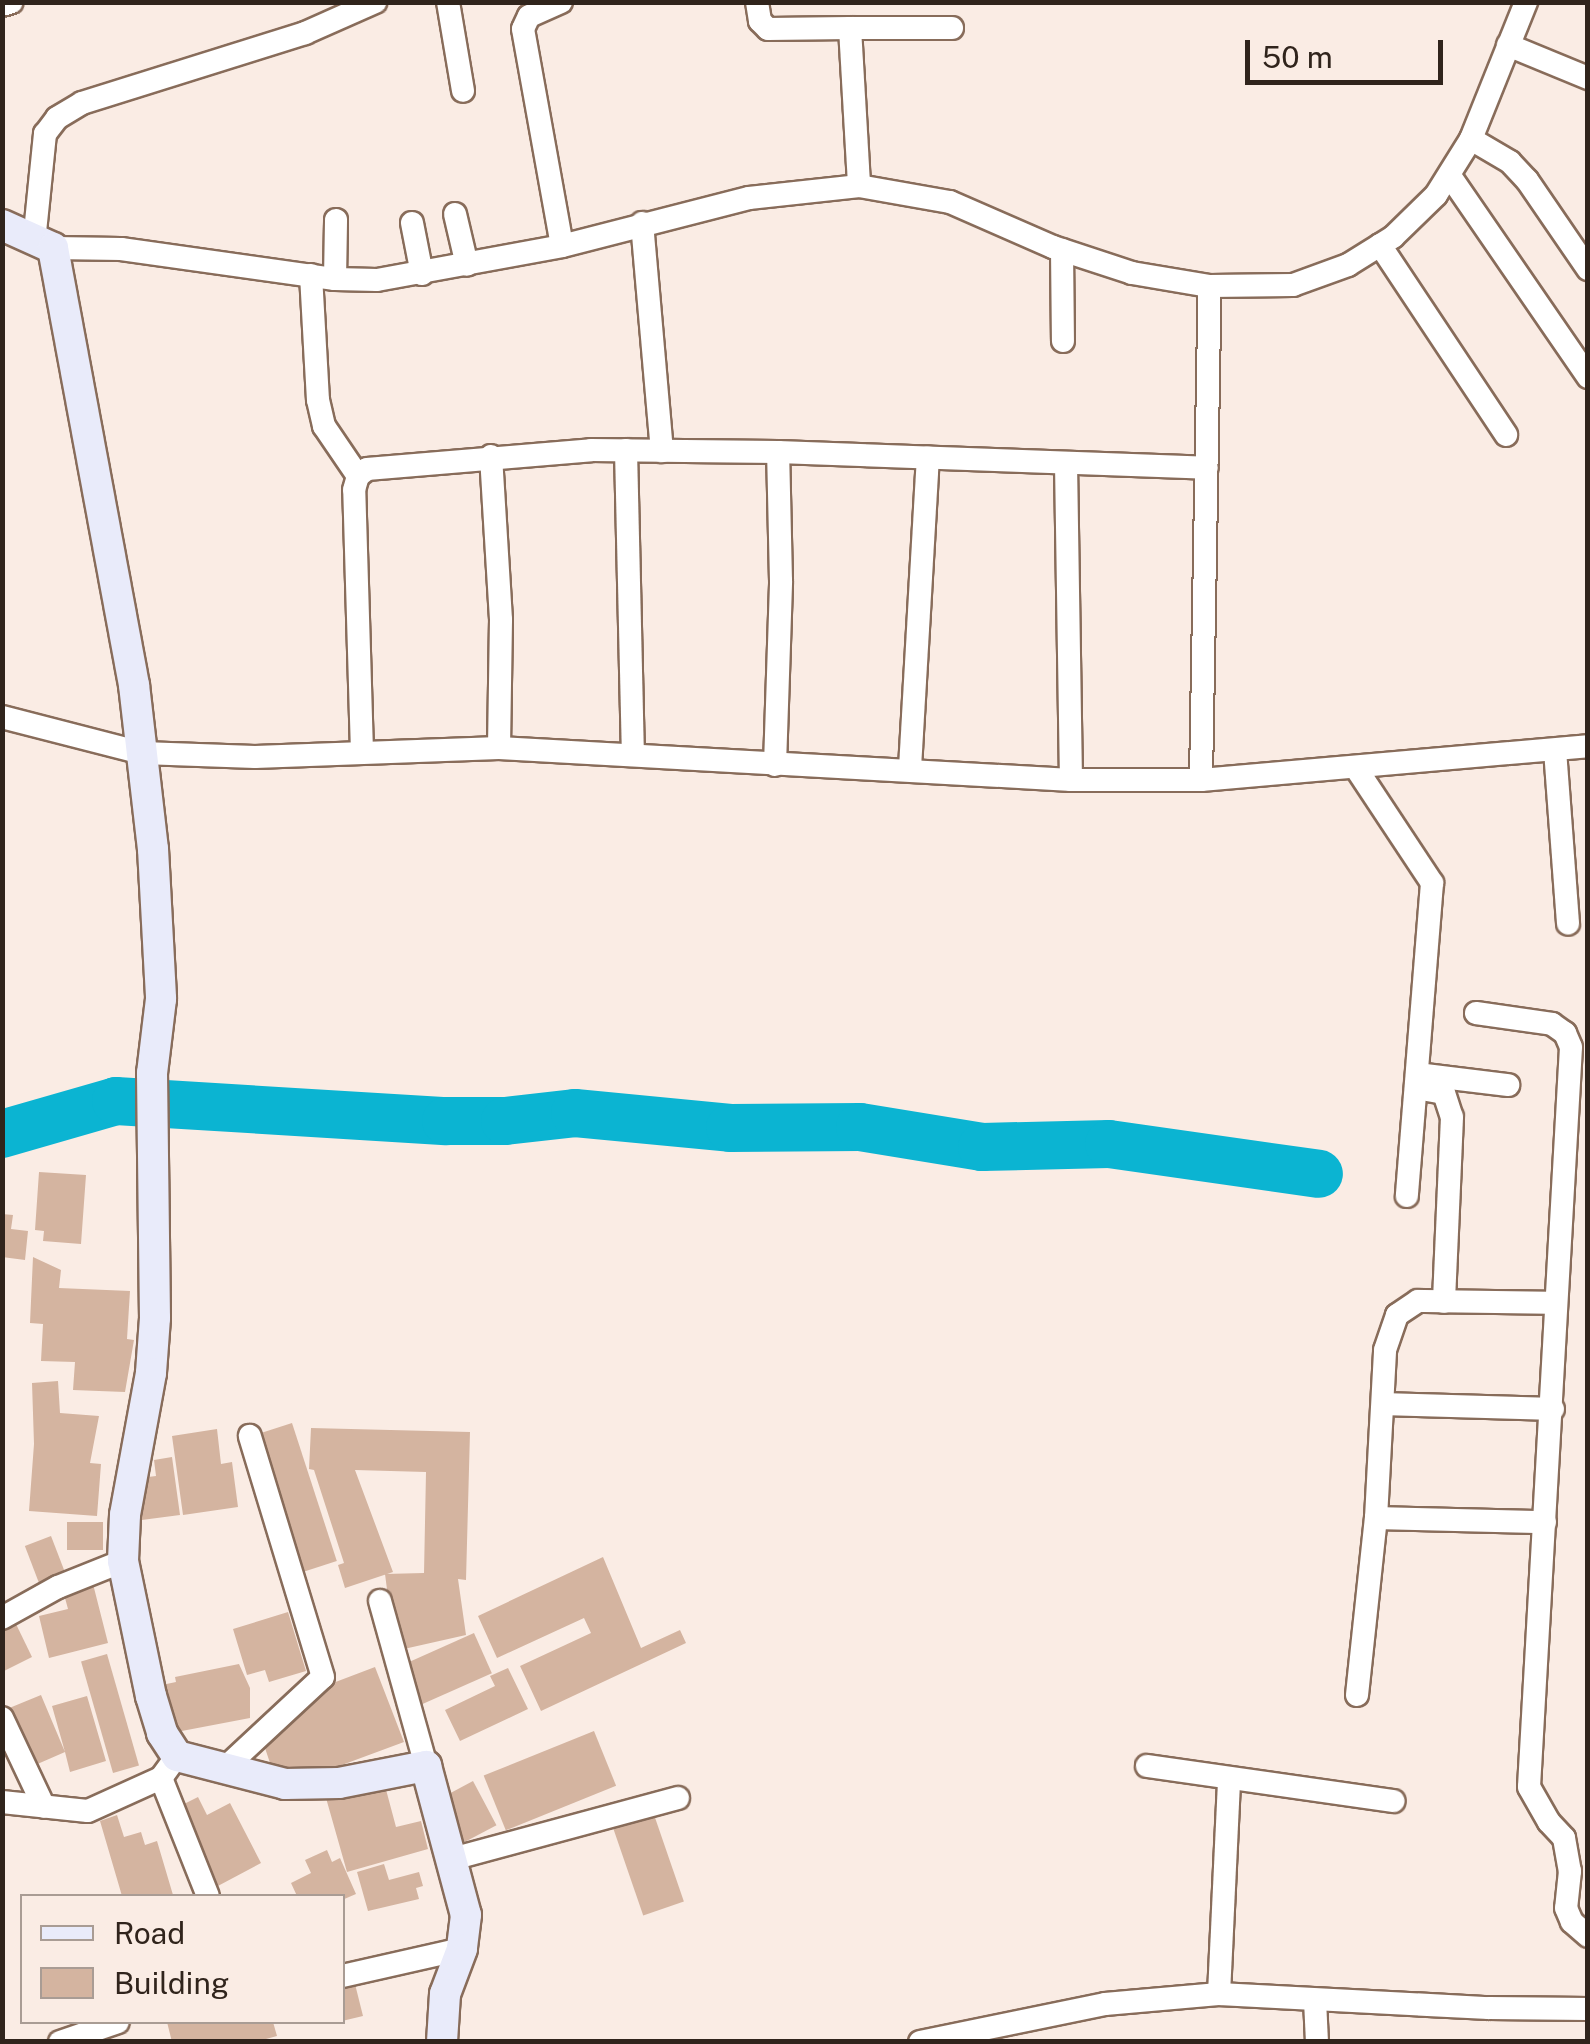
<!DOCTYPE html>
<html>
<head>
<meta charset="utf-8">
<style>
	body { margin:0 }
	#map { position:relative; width:1590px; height:2044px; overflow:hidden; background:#faece4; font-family:"Public Sans",sans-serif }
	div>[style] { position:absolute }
	.river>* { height:48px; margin:-24px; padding:0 24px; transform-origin:24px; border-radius:24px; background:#0bb4d2 }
	.building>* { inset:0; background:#d4b4a0; transform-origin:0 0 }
	.roads { filter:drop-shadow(2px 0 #886c5a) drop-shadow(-2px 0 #886c5a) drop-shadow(0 2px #886c5a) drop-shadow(0 -2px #886c5a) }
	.street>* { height:22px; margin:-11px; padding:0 11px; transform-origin:11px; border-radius:11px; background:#fff }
	.secondary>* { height:30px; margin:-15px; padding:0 15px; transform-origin:15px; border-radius:15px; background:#e9ebfa }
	span { translate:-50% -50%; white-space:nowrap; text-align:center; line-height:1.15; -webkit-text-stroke:10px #faece4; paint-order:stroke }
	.frame { position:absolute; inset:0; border:5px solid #30241c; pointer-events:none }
	.legend { position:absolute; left:20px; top:1894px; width:325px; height:130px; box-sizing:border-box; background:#faece4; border:2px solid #a99c94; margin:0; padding:12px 18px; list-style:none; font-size:30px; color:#30241c }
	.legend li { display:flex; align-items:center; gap:20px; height:50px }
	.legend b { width:50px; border:2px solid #a99c94 }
	.scale { position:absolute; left:1245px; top:40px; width:198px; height:45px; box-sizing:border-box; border:5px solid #30241c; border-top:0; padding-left:12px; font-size:30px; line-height:35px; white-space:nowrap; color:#30241c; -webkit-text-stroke:8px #faece4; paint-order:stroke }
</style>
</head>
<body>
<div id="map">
	<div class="river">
		<div style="left:2px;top:1134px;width:119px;rotate:-16.1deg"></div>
		<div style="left:116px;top:1101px;width:331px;rotate:3.5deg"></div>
		<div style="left:446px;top:1121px;width:59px"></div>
		<div style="left:505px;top:1121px;width:70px;rotate:-6.5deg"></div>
		<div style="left:575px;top:1113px;width:156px;rotate:5.5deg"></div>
		<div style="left:730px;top:1128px;width:130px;rotate:-0.4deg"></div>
		<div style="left:860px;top:1127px;width:124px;rotate:9.3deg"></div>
		<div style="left:982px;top:1147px;width:127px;rotate:-1.4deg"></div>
		<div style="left:1109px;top:1144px;width:212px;rotate:8.1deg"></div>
	</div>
	<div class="building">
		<div style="clip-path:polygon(39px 1172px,86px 1175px,81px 1244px,43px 1241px,44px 1231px,35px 1230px)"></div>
		<div style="clip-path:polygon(2px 1214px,13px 1215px,11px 1229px,28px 1231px,25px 1260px,2px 1257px)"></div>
		<div style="clip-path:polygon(33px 1257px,61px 1270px,59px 1288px,130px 1291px,127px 1339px,134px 1340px,125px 1392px,73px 1390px,75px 1362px,41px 1361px,43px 1324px,30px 1323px)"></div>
		<div style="clip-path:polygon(58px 1381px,60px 1413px,99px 1416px,90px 1463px,101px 1464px,97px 1516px,29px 1511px,34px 1444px,32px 1383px)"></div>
		<div style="left:292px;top:1423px;width:145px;height:43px;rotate:72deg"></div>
		<div style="clip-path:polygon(311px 1428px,470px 1432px,466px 1580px,458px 1579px,466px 1635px,395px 1651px,385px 1574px,424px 1573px,426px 1472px,355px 1470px,393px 1572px,345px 1588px,338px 1565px,344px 1563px,314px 1470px,309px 1469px)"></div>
		<div style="clip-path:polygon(217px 1429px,221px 1464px,232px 1462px,238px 1507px,183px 1515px,172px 1436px)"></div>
		<div style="clip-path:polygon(172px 1457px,180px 1515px,134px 1521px,132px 1503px,143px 1502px,140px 1478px,156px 1476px,154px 1460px)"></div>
		<div style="left:67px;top:1522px;width:36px;height:28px"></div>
		<div style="left:51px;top:1536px;width:40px;height:28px;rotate:69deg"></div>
		<div style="clip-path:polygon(603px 1557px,641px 1648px,680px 1630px,686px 1643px,541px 1711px,520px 1666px,591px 1633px,584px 1618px,497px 1658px,478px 1616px)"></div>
		<div style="clip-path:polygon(92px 1580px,108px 1643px,49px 1658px,39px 1616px,68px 1609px,62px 1587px)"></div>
		<div style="clip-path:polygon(288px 1612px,306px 1671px,269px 1682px,265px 1670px,247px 1675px,233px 1629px)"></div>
		<div style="clip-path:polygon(15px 1622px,32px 1657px,2px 1672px,2px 1627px)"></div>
		<div style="left:474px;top:1633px;width:44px;height:79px;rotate:66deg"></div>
		<div style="left:107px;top:1654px;width:116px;height:27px;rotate:74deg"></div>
		<div style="clip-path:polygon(239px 1664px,250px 1688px,250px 1718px,166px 1734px,157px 1686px,176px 1682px,175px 1677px)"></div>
		<div style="clip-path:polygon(375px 1667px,404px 1742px,323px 1772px,322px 1768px,296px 1775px,294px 1768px,274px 1775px,262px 1739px,282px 1732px,278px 1723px,325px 1686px)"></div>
		<div style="clip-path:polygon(508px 1668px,528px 1709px,460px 1741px,445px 1710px,495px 1686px,490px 1676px)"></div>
		<div style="clip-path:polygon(41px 1695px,65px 1752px,52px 1706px,87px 1696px,106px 1761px,70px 1772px,65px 1752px,26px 1769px,2px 1711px)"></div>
		<div style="left:594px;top:1731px;width:59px;height:119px;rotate:68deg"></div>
		<div style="left:473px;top:1781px;width:50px;height:36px;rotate:62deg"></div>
		<div style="clip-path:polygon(384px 1782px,396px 1827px,421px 1821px,428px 1849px,347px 1872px,326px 1798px)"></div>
		<div style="clip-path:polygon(198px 1797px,207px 1815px,230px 1803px,261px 1863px,216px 1887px,172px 1810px)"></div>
		<div style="left:651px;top:1806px;width:101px;height:43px;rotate:71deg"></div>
		<div style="clip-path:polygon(117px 1815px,124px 1837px,141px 1832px,145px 1845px,157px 1841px,173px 1895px,122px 1896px,100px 1821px)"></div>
		<div style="clip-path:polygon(327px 1850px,332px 1862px,340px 1858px,356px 1894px,342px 1900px,342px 1896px,297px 1896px,291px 1883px,311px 1873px,305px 1860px)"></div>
		<div style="clip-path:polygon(384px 1864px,389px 1880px,419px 1872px,423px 1886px,416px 1888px,419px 1899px,368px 1911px,357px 1872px)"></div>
		<div style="clip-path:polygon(354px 1980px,363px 2016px,342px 2021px,342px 1983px)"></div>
		<div style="clip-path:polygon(167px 2022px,273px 2022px,277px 2036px,255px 2042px,172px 2042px)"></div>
	</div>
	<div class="roads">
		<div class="street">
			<div style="left:448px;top:2px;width:90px;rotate:80.4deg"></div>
			<div style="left:561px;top:2px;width:35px;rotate:156deg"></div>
			<div style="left:529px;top:16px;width:14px;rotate:115deg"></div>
			<div style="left:523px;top:29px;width:220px;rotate:79.8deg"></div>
			<div style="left:757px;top:2px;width:19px;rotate:81deg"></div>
			<div style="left:760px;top:21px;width:11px;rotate:45deg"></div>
			<div style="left:768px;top:29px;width:82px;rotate:-0.7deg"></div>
			<div style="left:850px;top:28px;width:158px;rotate:86.7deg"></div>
			<div style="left:2px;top:5px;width:10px;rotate:-17deg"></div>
			<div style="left:850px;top:28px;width:102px"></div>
			<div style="left:1508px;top:45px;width:87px;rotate:22.4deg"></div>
			<div style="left:1471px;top:139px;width:45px;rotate:30.5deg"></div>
			<div style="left:1510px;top:162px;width:25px;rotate:47deg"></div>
			<div style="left:1527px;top:180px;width:108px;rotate:55.6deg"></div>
			<div style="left:1450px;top:176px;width:244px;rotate:55.5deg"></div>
			<div style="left:455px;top:214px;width:52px;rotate:76.8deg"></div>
			<div style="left:412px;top:223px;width:52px;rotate:78.9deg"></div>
			<div style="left:642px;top:223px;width:229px;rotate:85deg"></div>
			<div style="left:34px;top:242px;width:109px;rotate:-84.2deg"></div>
			<div style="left:45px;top:134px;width:20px;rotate:-53deg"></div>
			<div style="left:57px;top:118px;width:29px;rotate:-31deg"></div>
			<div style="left:82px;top:103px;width:234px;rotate:-17.4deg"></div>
			<div style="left:305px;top:33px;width:77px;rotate:-23.9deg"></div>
			<div style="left:1380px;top:245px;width:228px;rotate:56.4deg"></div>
			<div style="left:53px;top:248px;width:68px;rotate:0.8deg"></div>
			<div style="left:121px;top:249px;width:216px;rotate:8deg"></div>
			<div style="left:335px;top:279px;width:42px;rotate:1.4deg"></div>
			<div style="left:377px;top:280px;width:188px;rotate:-10.4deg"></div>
			<div style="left:562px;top:246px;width:193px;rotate:-14.4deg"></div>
			<div style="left:749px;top:198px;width:111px;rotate:-6.2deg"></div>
			<div style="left:859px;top:186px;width:92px;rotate:10deg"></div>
			<div style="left:950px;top:202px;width:112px;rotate:23.6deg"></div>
			<div style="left:1053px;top:247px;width:83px;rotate:18.2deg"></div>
			<div style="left:1132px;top:273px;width:79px;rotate:9.5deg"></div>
			<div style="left:1210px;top:286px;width:83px;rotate:-0.7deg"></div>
			<div style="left:1293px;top:285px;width:59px;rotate:-20deg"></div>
			<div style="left:1348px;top:265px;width:53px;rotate:-31.9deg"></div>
			<div style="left:1393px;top:237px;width:60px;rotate:-44.3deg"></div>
			<div style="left:1436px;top:195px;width:66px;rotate:-58deg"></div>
			<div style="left:1471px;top:139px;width:148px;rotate:-68.1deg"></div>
			<div style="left:1062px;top:250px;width:91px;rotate:89.4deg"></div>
			<div style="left:311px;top:275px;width:125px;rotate:86.8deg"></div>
			<div style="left:318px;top:400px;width:27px;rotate:77deg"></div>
			<div style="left:324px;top:426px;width:60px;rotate:55.8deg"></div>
			<div style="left:335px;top:279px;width:59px;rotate:-89deg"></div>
			<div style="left:626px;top:450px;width:305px;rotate:88.7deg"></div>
			<div style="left:491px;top:456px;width:164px;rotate:86.5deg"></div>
			<div style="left:501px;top:620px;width:128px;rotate:90.9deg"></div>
			<div style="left:1066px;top:463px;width:317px;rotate:89.1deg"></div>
			<div style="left:2px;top:717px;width:145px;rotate:14.4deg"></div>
			<div style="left:142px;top:753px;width:113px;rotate:2deg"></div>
			<div style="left:255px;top:757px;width:244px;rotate:-2.1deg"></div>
			<div style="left:499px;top:748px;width:573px;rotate:3.2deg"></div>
			<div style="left:1071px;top:780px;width:130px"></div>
			<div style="left:1201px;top:780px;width:388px;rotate:-5deg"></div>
			<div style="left:1555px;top:750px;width:174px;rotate:85.7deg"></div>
			<div style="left:362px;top:752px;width:262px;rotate:-91.7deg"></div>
			<div style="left:354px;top:490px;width:15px;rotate:-74deg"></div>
			<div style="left:358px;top:476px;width:11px;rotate:-38deg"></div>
			<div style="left:367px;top:469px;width:225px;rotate:-4.8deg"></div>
			<div style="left:591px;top:450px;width:187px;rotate:0.6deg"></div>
			<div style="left:778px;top:452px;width:429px;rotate:2.1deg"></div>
			<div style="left:775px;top:765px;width:184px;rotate:-88.1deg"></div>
			<div style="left:781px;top:581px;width:129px;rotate:-91.3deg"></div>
			<div style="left:910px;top:768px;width:311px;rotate:-86.7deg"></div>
			<div style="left:1356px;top:768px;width:138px;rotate:56.5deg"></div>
			<div style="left:1432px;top:883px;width:314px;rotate:94.6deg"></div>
			<div style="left:1201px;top:780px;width:494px;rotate:-89deg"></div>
			<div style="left:1476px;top:1013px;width:77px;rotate:8.2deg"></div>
			<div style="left:1552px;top:1024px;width:16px;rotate:35deg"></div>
			<div style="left:1565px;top:1033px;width:15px;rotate:67deg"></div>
			<div style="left:1571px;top:1047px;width:741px;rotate:93.25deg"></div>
			<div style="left:1529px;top:1787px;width:40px;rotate:60.3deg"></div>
			<div style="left:1549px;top:1822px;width:22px;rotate:47deg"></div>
			<div style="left:1564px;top:1838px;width:34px;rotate:80deg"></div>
			<div style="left:1570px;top:1871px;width:37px;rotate:96deg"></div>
			<div style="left:1566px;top:1908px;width:15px;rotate:67deg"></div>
			<div style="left:1572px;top:1922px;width:21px;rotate:41deg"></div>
			<div style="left:1417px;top:1074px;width:92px;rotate:6.9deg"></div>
			<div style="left:1416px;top:1088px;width:28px;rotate:10deg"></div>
			<div style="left:1444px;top:1093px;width:25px;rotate:72deg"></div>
			<div style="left:1452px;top:1117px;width:185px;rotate:92.5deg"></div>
			<div style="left:1384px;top:1404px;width:169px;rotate:1.7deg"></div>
			<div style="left:1376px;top:1518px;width:169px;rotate:1.4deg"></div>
			<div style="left:380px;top:1601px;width:171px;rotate:74.4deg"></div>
			<div style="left:2px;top:1618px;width:64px;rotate:-29deg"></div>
			<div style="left:58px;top:1587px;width:70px;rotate:-21.8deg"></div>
			<div style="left:1357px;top:1695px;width:178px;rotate:-83.9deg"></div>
			<div style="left:1376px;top:1518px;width:168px;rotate:-86.9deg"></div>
			<div style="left:1385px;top:1350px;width:37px;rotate:-71deg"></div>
			<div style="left:1397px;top:1315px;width:25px;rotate:-34deg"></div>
			<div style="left:1418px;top:1301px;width:137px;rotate:0.8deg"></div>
			<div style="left:2px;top:1718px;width:98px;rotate:64.7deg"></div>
			<div style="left:1147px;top:1766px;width:249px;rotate:8.1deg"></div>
			<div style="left:226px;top:1767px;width:132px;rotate:-42.9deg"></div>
			<div style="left:323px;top:1677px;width:252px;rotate:-106.9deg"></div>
			<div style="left:161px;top:1778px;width:127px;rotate:68.3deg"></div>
			<div style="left:2px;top:1802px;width:86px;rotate:6deg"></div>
			<div style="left:88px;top:1811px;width:80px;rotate:-24.3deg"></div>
			<div style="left:161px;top:1778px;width:27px;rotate:-54deg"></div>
			<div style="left:452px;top:1859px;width:234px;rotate:-15.1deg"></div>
			<div style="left:342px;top:1976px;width:123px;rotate:-12.7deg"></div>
			<div style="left:1219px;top:1994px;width:213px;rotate:-87.3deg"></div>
			<div style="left:1315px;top:2000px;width:42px;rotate:87.3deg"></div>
			<div style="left:60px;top:2042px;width:61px;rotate:-19deg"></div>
			<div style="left:920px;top:2042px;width:189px;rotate:-11.6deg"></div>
			<div style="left:1105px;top:2004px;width:114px;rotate:-5deg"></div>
			<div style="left:1219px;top:1994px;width:270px;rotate:3deg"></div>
			<div style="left:1489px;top:2008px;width:99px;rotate:0.6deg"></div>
		</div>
		<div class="secondary">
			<div style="left:2px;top:225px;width:56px;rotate:24.3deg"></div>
			<div style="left:53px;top:248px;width:444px;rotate:79.5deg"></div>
			<div style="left:134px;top:685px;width:165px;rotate:83.4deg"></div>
			<div style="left:153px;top:849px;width:150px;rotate:86.9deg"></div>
			<div style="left:161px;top:999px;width:75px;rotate:96.9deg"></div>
			<div style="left:152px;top:1073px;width:245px;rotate:89.3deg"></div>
			<div style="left:155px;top:1318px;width:55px;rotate:94.2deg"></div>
			<div style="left:151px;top:1373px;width:144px;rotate:100.4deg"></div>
			<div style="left:125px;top:1515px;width:46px;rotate:92.5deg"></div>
			<div style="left:123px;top:1561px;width:138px;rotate:78.3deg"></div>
			<div style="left:151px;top:1696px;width:39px;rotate:73deg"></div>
			<div style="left:162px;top:1733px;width:27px;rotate:57deg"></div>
			<div style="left:177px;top:1756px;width:112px;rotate:14.5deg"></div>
			<div style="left:285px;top:1784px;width:54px;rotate:-1.1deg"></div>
			<div style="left:339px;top:1783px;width:89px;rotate:-11.1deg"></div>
			<div style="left:426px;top:1766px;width:154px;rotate:75deg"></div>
			<div style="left:466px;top:1915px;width:34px;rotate:97deg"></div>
			<div style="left:462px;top:1949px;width:48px;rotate:110.7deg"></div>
			<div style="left:445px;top:1994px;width:48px;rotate:93.6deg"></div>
		</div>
	</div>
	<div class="frame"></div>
	<ul class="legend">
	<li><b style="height:12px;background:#e9ebfa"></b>Road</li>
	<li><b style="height:28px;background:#d4b4a0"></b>Building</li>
	</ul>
	<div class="scale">50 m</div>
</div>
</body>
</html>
